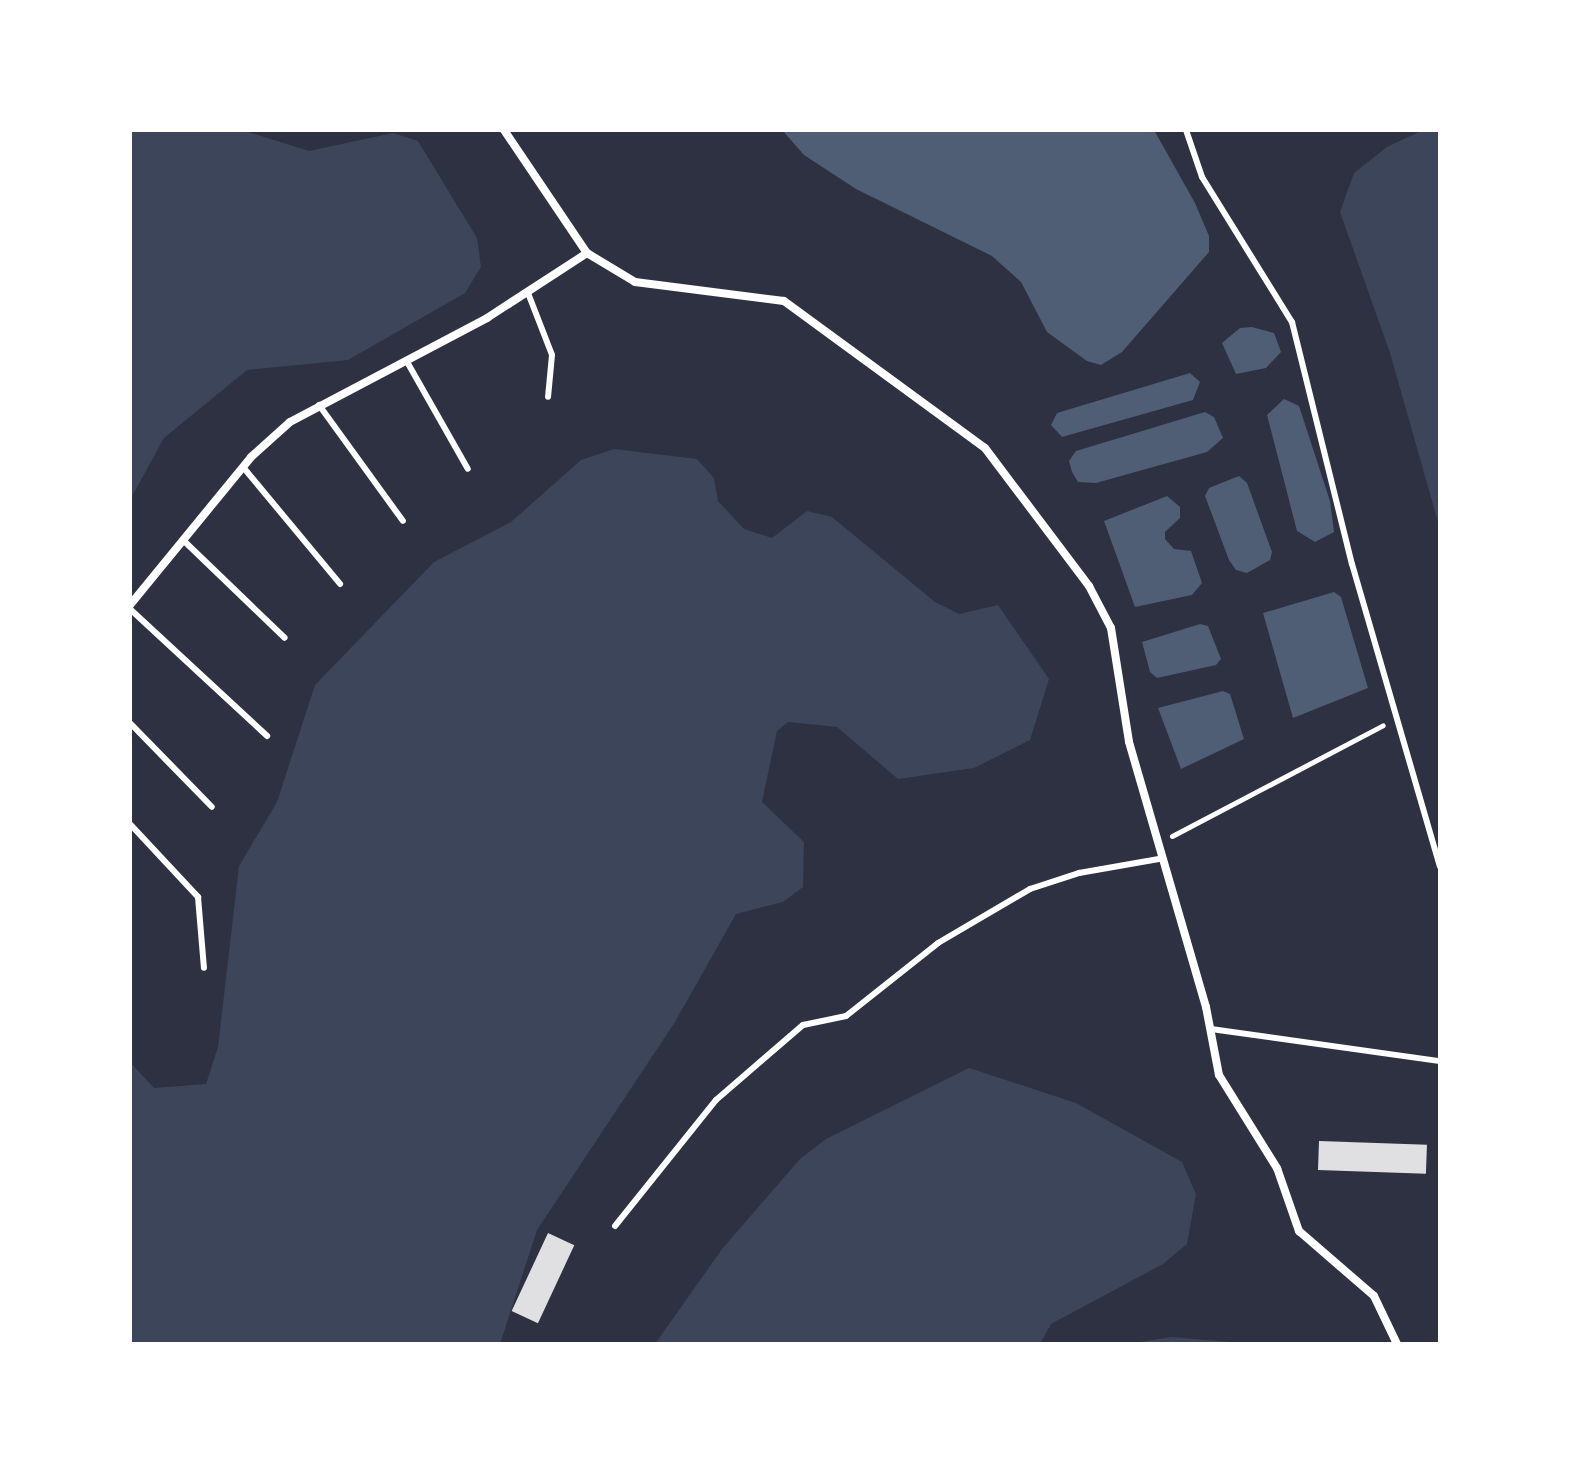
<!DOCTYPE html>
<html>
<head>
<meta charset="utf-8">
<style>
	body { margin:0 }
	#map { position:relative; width:1570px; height:1474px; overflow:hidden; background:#2d3142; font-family:"Varela Round",sans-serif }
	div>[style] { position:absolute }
	.green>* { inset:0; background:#3c4559 }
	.water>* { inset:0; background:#4f5d75 }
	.building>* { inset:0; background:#e0e0e3; transform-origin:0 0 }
	.path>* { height:5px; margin:-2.5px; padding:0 2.5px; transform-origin:2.5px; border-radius:2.5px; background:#fff }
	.service>* { height:6px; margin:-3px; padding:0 3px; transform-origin:3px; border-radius:3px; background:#fff }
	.minor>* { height:8px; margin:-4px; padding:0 4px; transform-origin:4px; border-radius:4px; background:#fff }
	span { translate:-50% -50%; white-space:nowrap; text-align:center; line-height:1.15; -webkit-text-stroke:8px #fff; paint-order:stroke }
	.frame { position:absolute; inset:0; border:132px solid #fff; pointer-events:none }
</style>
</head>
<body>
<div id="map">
	<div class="green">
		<div style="clip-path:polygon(130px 130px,242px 130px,309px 151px,393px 133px,418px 141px,477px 238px,481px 267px,465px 293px,348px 360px,247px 370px,164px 438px,130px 500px)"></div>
		<div style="clip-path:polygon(1423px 130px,1440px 130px,1440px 529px,1390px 353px,1340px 212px,1354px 173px,1387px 147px)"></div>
		<div style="clip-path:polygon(614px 449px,697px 459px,714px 478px,718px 501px,744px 529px,772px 538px,807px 511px,832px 517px,935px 602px,959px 614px,998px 605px,1049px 679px,1030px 740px,974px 768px,898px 779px,837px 727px,788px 722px,777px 731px,762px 802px,804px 842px,803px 887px,783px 902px,736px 914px,675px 1022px,537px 1230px,500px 1344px,130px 1344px,130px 1062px,154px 1088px,206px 1084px,218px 1047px,239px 866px,277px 802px,315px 685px,434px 562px,511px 522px,581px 460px)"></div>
		<div style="clip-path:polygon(969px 1068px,1076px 1103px,1182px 1162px,1196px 1194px,1187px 1244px,1163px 1264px,1051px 1324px,1040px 1344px,655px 1344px,722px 1249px,800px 1159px,826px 1139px)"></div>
		<div style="clip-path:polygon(1171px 1337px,1231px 1342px,1233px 1344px,1128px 1344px)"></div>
	</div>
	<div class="water">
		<div style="clip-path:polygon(782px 130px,1154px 130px,1195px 203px,1209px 236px,1209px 252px,1122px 352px,1101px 365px,1087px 361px,1047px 332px,1021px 282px,992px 256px,856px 189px,804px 155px)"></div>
		<div style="clip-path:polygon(1252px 327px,1274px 333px,1281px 352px,1266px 368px,1236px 374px,1222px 343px,1240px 328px)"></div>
		<div style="clip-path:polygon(1190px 373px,1200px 382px,1193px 400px,1062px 437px,1051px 425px,1057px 413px)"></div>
		<div style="clip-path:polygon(1284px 399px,1299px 406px,1330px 501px,1334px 532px,1315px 542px,1297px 531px,1267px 415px)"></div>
		<div style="clip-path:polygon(1205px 412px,1214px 417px,1223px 438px,1207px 452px,1096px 483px,1078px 482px,1072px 472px,1069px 461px,1076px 451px)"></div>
		<div style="clip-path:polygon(1239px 476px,1247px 483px,1272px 552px,1270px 560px,1247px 573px,1236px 570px,1229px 560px,1205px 496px,1209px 488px)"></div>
		<div style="clip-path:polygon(1167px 496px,1180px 507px,1180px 518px,1165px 532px,1165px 539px,1174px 549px,1191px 551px,1202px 583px,1192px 595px,1135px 607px,1104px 521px)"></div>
		<div style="clip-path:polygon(1334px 592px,1341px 597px,1368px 688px,1293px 718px,1263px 613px)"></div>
		<div style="clip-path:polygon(1200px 624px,1208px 626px,1221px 659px,1216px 665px,1157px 678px,1150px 672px,1142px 642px)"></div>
		<div style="clip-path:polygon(1223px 691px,1230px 694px,1244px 739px,1181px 769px,1158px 708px)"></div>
	</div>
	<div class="building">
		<div style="left:1319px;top:1141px;width:108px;height:29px;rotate:2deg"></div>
		<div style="left:548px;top:1233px;width:29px;height:86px;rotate:25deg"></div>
	</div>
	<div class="path">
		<div style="left:1172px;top:836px;width:238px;rotate:-27.7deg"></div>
	</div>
	<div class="service">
		<div style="left:1186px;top:130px;width:50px;rotate:71.2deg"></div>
		<div style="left:1202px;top:177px;width:171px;rotate:58.2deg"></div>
		<div style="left:1292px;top:322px;width:249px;rotate:76.1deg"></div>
		<div style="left:1352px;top:564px;width:315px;rotate:73.8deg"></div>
		<div style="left:528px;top:293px;width:66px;rotate:68.8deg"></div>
		<div style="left:552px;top:355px;width:42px;rotate:95.4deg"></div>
		<div style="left:406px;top:360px;width:125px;rotate:60.4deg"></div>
		<div style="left:319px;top:405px;width:143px;rotate:54.1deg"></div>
		<div style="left:243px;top:467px;width:152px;rotate:50.3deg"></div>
		<div style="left:183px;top:540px;width:141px;rotate:43.9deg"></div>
		<div style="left:130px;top:609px;width:187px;rotate:42.8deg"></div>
		<div style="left:130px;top:723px;width:117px;rotate:45.7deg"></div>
		<div style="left:130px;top:824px;width:100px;rotate:47deg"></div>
		<div style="left:198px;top:897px;width:71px;rotate:85.2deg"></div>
		<div style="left:1211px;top:1029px;width:231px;rotate:8deg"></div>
		<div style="left:615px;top:1226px;width:161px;rotate:-51.3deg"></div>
		<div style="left:716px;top:1100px;width:115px;rotate:-40.8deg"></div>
		<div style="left:803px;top:1025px;width:44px;rotate:-11.8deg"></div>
		<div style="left:846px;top:1016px;width:117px;rotate:-38.4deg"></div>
		<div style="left:938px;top:943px;width:107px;rotate:-30.4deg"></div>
		<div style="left:1030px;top:889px;width:52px;rotate:-18.1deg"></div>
		<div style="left:1079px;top:873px;width:81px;rotate:-9.9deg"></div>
	</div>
	<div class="minor">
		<div style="left:504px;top:130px;width:148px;rotate:56deg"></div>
		<div style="left:587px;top:253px;width:56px;rotate:31.1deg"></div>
		<div style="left:635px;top:282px;width:150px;rotate:7.3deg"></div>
		<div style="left:784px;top:301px;width:249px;rotate:36.2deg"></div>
		<div style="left:985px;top:448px;width:173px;rotate:53deg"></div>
		<div style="left:1089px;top:586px;width:47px;rotate:62.4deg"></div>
		<div style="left:1111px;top:628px;width:115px;rotate:81deg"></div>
		<div style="left:1129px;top:742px;width:276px;rotate:73.8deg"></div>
		<div style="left:1206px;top:1007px;width:69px;rotate:79.2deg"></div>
		<div style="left:1219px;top:1075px;width:110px;rotate:58.1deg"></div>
		<div style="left:1277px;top:1168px;width:67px;rotate:70.8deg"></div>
		<div style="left:1299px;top:1231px;width:99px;rotate:40.9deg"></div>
		<div style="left:1374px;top:1296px;width:53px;rotate:64.4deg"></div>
		<div style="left:130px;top:605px;width:191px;rotate:-50.7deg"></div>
		<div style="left:251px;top:457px;width:52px;rotate:-41.9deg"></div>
		<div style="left:290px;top:422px;width:223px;rotate:-27.8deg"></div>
		<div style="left:487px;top:318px;width:119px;rotate:-33deg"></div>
	</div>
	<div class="frame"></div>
</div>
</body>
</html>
